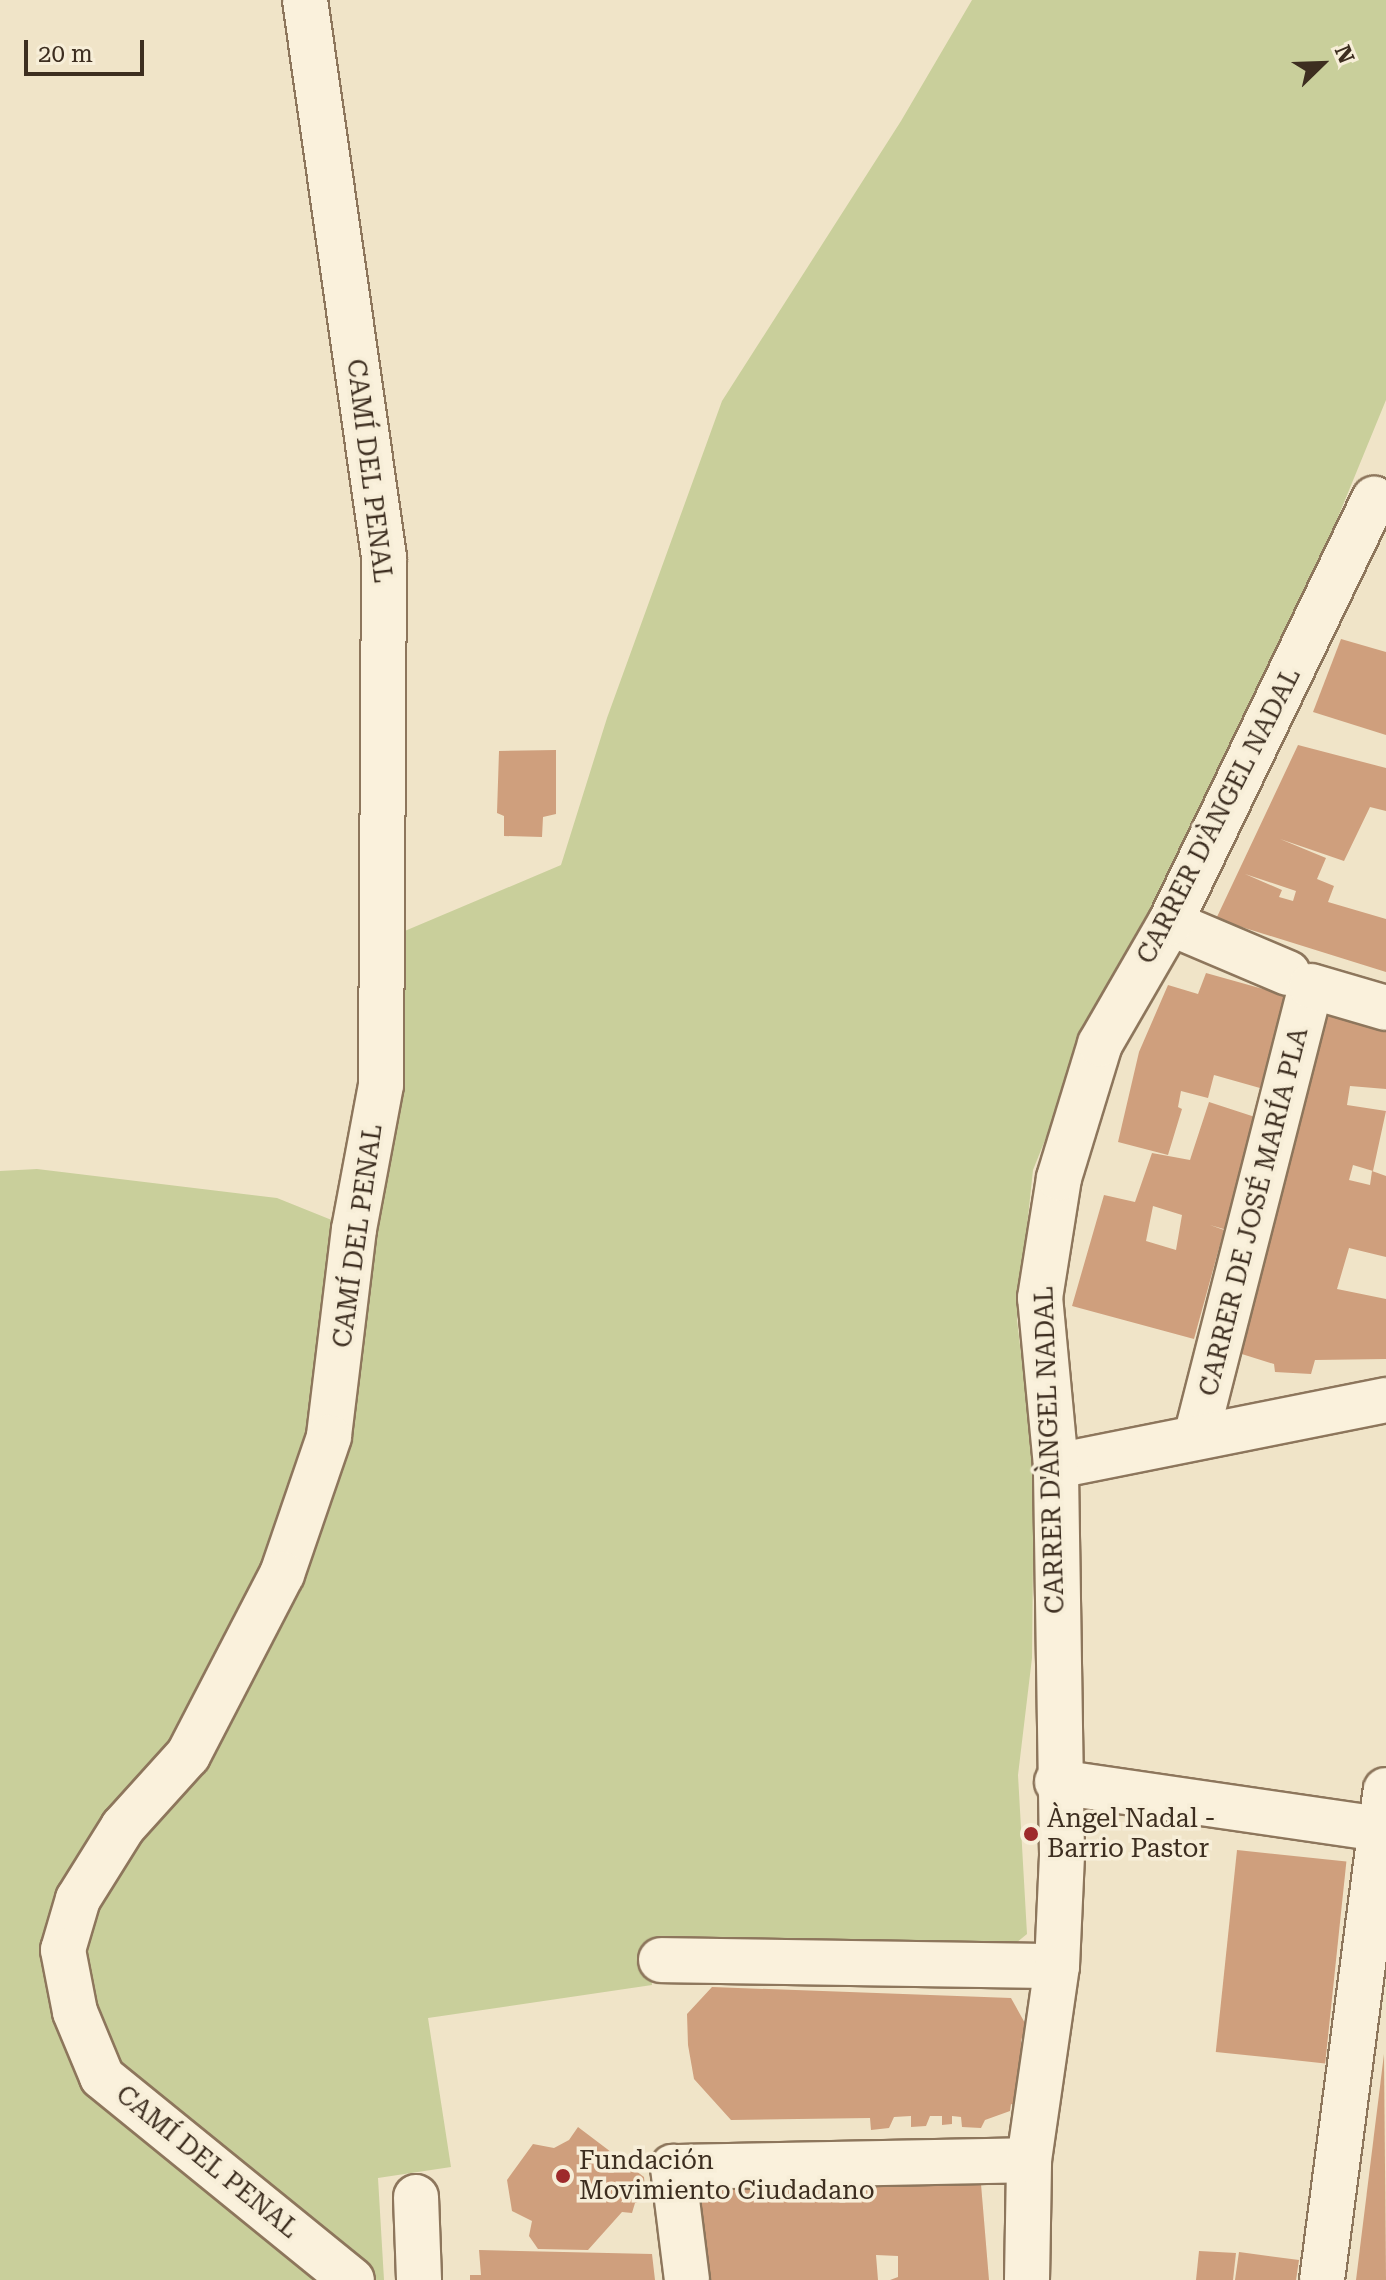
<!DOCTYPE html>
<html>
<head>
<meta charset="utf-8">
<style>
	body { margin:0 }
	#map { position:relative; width:1386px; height:2280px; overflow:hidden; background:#f0e4c8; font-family:"Roboto Serif",serif }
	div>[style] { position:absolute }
	.green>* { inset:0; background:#c9cf9b }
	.building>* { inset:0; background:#cf9f7d; transform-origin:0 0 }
	.roads { filter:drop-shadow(2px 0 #8d765c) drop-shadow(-2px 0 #8d765c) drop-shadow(0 2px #8d765c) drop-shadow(0 -2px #8d765c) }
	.minor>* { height:44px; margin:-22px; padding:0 22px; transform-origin:22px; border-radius:22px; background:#faf1dc }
	.dots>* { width:22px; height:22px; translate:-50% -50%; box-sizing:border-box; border:4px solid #f7eed8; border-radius:50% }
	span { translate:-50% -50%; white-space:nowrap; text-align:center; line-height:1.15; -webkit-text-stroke:7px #f7eed8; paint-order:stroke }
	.street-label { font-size:26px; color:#3d2e20 }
	.poi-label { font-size:26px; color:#3d2e20 }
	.left { translate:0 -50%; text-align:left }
	.north { position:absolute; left:1282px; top:24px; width:80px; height:80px; -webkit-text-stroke:6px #f7eed8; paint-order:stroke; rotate:67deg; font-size:22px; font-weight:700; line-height:32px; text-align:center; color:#3d2e20 }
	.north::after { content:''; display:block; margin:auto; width:28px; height:36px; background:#3d2e20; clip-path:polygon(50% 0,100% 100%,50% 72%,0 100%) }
	.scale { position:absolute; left:24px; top:40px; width:120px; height:36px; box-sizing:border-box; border:4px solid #3d2e20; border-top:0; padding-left:10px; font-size:24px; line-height:28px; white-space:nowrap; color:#3d2e20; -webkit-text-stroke:6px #f7eed8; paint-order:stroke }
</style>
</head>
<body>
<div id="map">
	<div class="green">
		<div style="clip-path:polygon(evenodd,972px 0,1386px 0,1386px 400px,1186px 888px,1086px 1038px,1033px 1170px,1017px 1320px,1034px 1463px,1032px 1658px,1018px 1775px,1027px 1934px,1011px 1947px,803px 1953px,648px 1941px,652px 1985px,428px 2018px,451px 2167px,378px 2178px,384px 2280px,374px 2280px,276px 2216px,352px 2280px,0 2280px,0 1171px,37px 1169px,277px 1198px,354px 1229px,329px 1437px,282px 1574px,198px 1737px,283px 1595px,338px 1452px,367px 1193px,391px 1084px,400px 933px,561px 865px,607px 718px,722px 401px,901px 121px,972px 0,83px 2031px,106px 2075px,174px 2133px,102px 2077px,83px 2031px)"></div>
	</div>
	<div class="building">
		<div style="clip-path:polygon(1341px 639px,1386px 652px,1386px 735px,1313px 712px)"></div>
		<div style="clip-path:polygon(evenodd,1298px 745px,1386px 768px,1386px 811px,1370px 807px,1344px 861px,1280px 839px,1326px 858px,1317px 879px,1334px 886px,1328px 902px,1386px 919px,1386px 972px,1216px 919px,1298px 745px,1245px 874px,1296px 891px,1293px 901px,1279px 897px,1282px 890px,1245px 874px)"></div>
		<div style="clip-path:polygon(556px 750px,556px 814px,543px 817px,542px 837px,504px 836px,504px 816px,497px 813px,499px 751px)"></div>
		<div style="clip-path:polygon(1206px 973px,1285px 995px,1260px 1088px,1214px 1075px,1208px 1098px,1181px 1091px,1178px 1107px,1182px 1109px,1168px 1155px,1118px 1142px,1139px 1052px,1168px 985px,1198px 994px)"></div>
		<div style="clip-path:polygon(1321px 1006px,1386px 1026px,1386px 1089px,1350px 1086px,1347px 1105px,1386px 1111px,1373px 1171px,1353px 1165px,1349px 1180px,1370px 1185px,1372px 1171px,1386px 1176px,1386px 1257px,1349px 1248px,1337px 1289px,1386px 1299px,1386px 1359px,1315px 1360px,1311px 1374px,1275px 1372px,1274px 1364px,1229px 1350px)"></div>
		<div style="clip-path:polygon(evenodd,1209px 1102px,1255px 1117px,1227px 1230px,1210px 1225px,1224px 1230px,1194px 1339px,1072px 1306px,1104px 1195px,1135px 1202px,1152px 1153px,1190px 1160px,1209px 1102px,1153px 1206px,1182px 1215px,1176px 1250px,1146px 1241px,1153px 1206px)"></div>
		<div style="left:1237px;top:1850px;width:110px;height:203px;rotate:6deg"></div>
		<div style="clip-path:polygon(712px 1987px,1011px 1998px,1026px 2025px,1021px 2041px,1023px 2093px,1016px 2094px,1017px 2106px,1011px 2104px,1010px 2111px,985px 2120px,981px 2128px,962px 2127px,961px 2117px,952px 2116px,952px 2124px,942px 2125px,942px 2116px,930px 2116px,926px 2126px,911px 2127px,911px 2116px,894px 2117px,889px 2128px,871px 2130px,870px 2118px,731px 2120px,694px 2079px,688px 2045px,687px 2014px)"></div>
		<div style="clip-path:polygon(1384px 2054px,1386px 2280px,1356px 2280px)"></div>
		<div style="clip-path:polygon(578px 2127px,644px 2177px,646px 2199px,635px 2203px,632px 2213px,622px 2212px,588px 2250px,538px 2249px,529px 2236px,532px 2221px,512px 2211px,507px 2180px,533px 2144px,554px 2148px,569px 2140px)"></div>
		<div style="clip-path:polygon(713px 2181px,981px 2184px,989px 2280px,890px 2280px,898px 2277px,898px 2256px,876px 2255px,878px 2280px,708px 2280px,699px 2200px)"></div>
		<div style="clip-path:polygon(479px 2250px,652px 2254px,655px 2280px,470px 2280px,470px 2275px,481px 2275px)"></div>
		<div style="clip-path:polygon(1199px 2251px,1236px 2253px,1233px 2280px,1196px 2280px)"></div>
		<div style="clip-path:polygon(1239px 2252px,1299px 2260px,1296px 2280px,1235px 2280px)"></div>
	</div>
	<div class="roads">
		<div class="minor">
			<div style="left:305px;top:0;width:563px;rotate:81.93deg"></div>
			<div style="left:384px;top:557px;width:528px;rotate:90.33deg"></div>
			<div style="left:381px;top:1085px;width:147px;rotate:100.6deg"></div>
			<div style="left:354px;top:1229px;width:209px;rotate:96.9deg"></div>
			<div style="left:329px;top:1437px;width:145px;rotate:108.9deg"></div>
			<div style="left:282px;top:1574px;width:204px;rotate:117.4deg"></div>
			<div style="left:188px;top:1755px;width:97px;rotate:132.1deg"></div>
			<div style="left:123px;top:1827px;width:85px;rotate:122deg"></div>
			<div style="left:78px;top:1899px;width:53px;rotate:106.4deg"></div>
			<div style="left:63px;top:1950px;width:63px;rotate:79deg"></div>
			<div style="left:75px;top:2012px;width:70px;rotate:67.4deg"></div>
			<div style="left:102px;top:2077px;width:322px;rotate:39.1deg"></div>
			<div style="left:1170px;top:923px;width:128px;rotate:23deg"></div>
			<div style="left:1196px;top:1437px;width:465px;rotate:-75.7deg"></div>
			<div style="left:1311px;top:986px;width:78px;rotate:16.3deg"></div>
			<div style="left:1056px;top:1466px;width:337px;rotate:-11.3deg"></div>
			<div style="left:1057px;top:1782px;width:332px;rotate:8.3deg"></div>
			<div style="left:661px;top:1960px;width:396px;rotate:0.9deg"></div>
			<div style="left:416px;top:2197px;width:83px;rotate:87.9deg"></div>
			<div style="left:687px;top:2280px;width:114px;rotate:-97.1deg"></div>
			<div style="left:673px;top:2167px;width:356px;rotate:-1.1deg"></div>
			<div style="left:1027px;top:2280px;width:120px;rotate:-89deg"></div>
			<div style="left:1029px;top:2160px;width:196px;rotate:-81.8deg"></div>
			<div style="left:1057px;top:1966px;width:112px;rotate:-87.4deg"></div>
			<div style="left:1062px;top:1854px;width:388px;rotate:-90.9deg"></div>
			<div style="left:1056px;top:1466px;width:169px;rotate:-95.4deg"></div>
			<div style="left:1040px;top:1298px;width:121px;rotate:-81deg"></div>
			<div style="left:1059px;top:1178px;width:140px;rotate:-73deg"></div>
			<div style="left:1100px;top:1044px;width:140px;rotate:-60deg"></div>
			<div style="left:1170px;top:923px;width:471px;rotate:-64.3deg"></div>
			<div style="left:1322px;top:2280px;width:494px;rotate:-82.6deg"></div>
		</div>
	</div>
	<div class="dots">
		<div style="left:1031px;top:1834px;background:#9e2a2b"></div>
		<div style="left:563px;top:2176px;background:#9e2a2b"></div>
	</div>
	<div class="street-label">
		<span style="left:369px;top:471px;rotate:83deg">CAMÍ DEL PENAL</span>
		<span style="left:1219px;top:816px;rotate:-63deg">CARRER D'ÀNGEL NADAL</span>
		<span style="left:1254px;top:1212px;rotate:-76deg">CARRER DE JOSÉ MARÍA PLA</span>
		<span style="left:358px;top:1236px;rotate:-82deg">CAMÍ DEL PENAL</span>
		<span style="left:1050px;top:1450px;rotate:-92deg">CARRER D'ÀNGEL NADAL</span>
		<span style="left:207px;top:2162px;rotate:39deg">CAMÍ DEL PENAL</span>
	</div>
	<div class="poi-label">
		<span class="left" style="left:1047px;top:1834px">Àngel Nadal -<br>Barrio Pastor</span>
		<span class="left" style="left:579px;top:2176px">Fundación<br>Movimiento Ciudadano</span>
	</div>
	<div class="north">N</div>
	<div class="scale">20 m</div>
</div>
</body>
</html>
